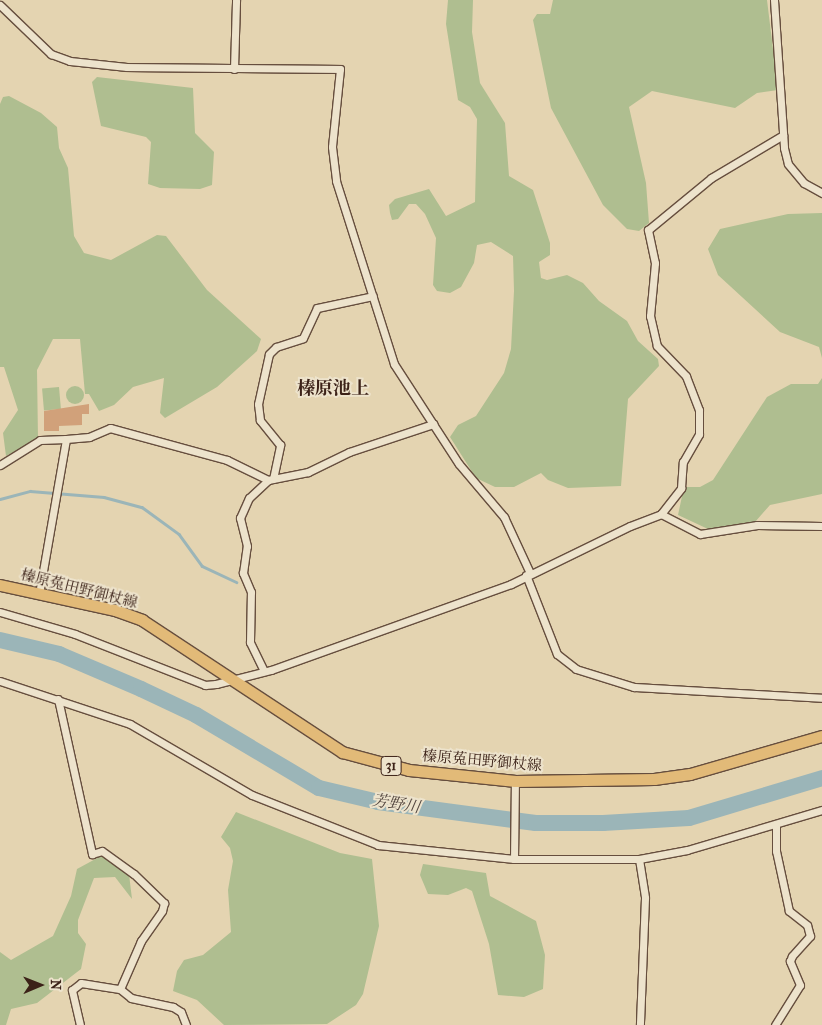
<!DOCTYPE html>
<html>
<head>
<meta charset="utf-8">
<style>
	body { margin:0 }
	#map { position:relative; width:822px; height:1025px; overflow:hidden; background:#e4d4b1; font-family:"IM FELL French Canon","Noto Serif JP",serif }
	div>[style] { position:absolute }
	.green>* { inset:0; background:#afbe90; transform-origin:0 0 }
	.round { border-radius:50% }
	.stream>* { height:2.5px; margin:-1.25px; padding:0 1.25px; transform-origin:1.25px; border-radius:1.25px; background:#9bb5b8 }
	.river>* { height:16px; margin:-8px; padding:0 8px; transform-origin:8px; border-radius:8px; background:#9bb5b8 }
	.building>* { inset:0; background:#d1a17a }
	.roads { filter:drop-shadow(1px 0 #664e3e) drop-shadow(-1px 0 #664e3e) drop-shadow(0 1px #664e3e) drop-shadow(0 -1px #664e3e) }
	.minor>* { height:7px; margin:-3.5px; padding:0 3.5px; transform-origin:3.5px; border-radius:3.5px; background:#ede3cc }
	.primary>* { height:11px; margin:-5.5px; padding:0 5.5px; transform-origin:5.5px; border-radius:5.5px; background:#e2ba78 }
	span { translate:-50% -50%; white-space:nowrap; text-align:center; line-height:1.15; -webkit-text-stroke:4px #ede3cc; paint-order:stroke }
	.shield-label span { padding:1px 4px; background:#ede3cc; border:1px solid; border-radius:4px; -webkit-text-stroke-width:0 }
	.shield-label { font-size:14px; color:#3c2218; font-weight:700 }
	.street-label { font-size:15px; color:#3c2218 }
	.water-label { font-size:16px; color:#544740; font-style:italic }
	.quarter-label { font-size:18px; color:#3c2218; font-weight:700 }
	.north { position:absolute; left:15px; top:960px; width:50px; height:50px; -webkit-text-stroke:4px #ede3cc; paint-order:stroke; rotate:89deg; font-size:14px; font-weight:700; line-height:20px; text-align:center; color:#3c2218 }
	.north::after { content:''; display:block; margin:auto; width:18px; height:22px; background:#3c2218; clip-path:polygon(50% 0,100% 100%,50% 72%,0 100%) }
</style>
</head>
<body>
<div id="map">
	<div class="green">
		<div style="clip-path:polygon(448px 0,473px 0,472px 32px,480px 83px,505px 123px,509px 176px,533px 190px,550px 243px,550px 255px,539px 262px,541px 278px,547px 280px,567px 275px,583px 283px,599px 301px,627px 321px,638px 341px,658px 359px,659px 366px,628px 399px,621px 486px,568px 488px,548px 480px,541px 473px,514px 487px,495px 487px,476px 478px,450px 437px,458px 425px,476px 416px,504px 373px,511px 349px,514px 291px,513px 256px,491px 242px,477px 245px,474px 263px,461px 287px,450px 293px,437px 291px,433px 285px,436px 238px,425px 214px,416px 204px,409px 204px,398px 219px,392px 220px,390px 213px,389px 205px,395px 199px,429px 189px,446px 216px,475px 202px,477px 119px,470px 107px,458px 100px,446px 24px)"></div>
		<div style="clip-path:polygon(553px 0,767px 0,778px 90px,757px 93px,735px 108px,652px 91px,629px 107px,646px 183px,649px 223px,639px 231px,627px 229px,603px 205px,551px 108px,533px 20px,537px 14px,550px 14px)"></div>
		<div style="clip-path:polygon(97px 77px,193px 88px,195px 133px,214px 152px,212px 185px,200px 189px,160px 188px,148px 184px,151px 142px,146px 137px,101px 126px,92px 82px)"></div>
		<div style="clip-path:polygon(9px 96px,41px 113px,57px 127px,59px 148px,68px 168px,74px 236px,84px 253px,111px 260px,157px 235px,166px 236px,207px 290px,261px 339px,257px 351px,217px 387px,165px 418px,160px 413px,164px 378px,133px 387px,114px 405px,99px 411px,89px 394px,85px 394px,80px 339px,53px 339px,37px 370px,38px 439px,6px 456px,3px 433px,18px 410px,4px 367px,0 367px,0 104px,3px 97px)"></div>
		<div style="clip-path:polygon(822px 213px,822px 358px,819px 347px,780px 332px,718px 275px,708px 249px,720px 229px,788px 214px)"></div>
		<div style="clip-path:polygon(822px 378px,822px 494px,770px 505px,755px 522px,708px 529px,678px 515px,684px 487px,700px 487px,713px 480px,767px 397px,791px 384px,818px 384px)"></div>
		<div class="round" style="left:66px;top:386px;width:18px;height:18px"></div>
		<div style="left:59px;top:387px;width:22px;height:17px;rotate:85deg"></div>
		<div style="clip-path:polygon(236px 812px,340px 853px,372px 859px,379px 926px,363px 994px,356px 1005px,327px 1024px,224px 1025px,197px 1000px,173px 991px,177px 971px,184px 960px,203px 955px,231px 932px,228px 890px,233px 861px,230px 848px,221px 837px)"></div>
		<div style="clip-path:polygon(101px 856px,129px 874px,132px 899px,115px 877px,94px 878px,78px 920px,78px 933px,86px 944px,81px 969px,37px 1003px,11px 1009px,6px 1025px,0 1025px,0 952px,11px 960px,53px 936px,71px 896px,77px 869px)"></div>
		<div style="clip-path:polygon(423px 864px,486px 873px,490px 896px,536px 921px,545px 955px,543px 989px,524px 997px,498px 995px,489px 944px,472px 891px,466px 888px,448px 895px,428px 894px,420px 875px)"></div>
	</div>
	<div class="stream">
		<div style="left:0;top:499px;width:31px;rotate:-15deg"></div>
		<div style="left:30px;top:491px;width:74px;rotate:4.6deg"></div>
		<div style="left:104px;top:497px;width:39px;rotate:15deg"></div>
		<div style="left:142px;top:507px;width:46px;rotate:36.1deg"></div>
		<div style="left:179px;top:534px;width:39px;rotate:54deg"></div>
		<div style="left:202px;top:566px;width:38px;rotate:25deg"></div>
	</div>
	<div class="river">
		<div style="left:0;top:640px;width:61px;rotate:13.3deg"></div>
		<div style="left:59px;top:654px;width:89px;rotate:23.1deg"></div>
		<div style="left:141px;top:689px;width:61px;rotate:25.3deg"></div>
		<div style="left:196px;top:715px;width:143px;rotate:30.7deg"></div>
		<div style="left:319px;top:788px;width:61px;rotate:13.3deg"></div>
		<div style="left:378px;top:802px;width:159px;rotate:7.6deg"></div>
		<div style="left:536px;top:823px;width:67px"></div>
		<div style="left:603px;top:823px;width:86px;rotate:-3.3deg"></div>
		<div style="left:689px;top:818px;width:139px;rotate:-16.7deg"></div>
	</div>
	<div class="building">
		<div style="clip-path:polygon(89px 404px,89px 414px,82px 414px,82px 425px,59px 426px,59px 431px,44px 431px,44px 411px)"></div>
	</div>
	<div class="roads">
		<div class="minor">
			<div style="left:774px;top:0;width:148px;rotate:86.1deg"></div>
			<div style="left:784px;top:148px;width:16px;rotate:76deg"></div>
			<div style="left:788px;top:164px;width:25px;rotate:50deg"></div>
			<div style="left:804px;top:183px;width:21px;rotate:29deg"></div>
			<div style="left:0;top:5px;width:71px;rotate:43.9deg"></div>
			<div style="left:51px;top:54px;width:20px;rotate:20deg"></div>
			<div style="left:70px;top:61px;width:57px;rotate:6deg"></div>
			<div style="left:127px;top:67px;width:213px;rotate:0.5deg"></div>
			<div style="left:340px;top:69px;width:78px;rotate:95.9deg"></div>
			<div style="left:332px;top:147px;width:34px;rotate:83deg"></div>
			<div style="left:336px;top:181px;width:192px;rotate:72.4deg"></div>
			<div style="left:394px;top:364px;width:119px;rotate:57deg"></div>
			<div style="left:459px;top:464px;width:70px;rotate:49.7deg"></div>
			<div style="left:504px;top:517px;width:62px;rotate:65.1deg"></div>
			<div style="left:234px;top:69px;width:69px;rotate:-88.3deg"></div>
			<div style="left:0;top:465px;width:47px;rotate:-32deg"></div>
			<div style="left:40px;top:440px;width:26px;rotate:-2deg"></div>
			<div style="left:273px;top:479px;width:35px;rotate:-78deg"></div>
			<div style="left:280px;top:445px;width:32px;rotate:-129deg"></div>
			<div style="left:260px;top:420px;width:16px;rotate:-97deg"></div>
			<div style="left:258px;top:404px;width:51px;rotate:-77.6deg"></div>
			<div style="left:269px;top:354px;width:10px;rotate:-45deg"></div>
			<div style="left:276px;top:347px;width:28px;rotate:-18deg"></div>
			<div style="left:303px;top:338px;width:33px;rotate:-65deg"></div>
			<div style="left:317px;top:308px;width:57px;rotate:-12.1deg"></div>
			<div style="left:661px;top:514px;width:44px;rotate:27.1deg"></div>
			<div style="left:700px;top:534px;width:58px;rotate:-9deg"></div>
			<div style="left:757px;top:525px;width:65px;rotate:0.9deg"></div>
			<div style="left:526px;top:575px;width:85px;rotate:68.6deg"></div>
			<div style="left:557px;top:654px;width:24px;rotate:38deg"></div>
			<div style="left:576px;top:669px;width:61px;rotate:17.2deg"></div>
			<div style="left:634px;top:687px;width:188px;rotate:3.3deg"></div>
			<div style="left:39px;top:594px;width:157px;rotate:-80.1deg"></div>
			<div style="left:66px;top:439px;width:23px;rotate:-5deg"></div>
			<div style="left:89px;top:437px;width:23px;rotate:-23deg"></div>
			<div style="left:110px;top:428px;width:121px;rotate:15.3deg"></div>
			<div style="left:227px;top:460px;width:46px;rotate:26deg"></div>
			<div style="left:0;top:612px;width:78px;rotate:16.3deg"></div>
			<div style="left:75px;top:634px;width:140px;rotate:21.4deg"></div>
			<div style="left:205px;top:685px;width:11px;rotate:-5deg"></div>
			<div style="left:216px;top:684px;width:57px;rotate:-14.3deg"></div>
			<div style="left:271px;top:670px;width:255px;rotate:-19.7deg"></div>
			<div style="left:511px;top:584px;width:132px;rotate:-26deg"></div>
			<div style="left:630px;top:526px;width:33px;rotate:-21deg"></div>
			<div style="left:661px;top:514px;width:33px;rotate:-52deg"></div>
			<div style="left:681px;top:488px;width:26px;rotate:-86deg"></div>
			<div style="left:683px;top:462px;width:32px;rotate:-60deg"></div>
			<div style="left:699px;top:434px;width:24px;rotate:-90deg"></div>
			<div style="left:699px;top:410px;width:36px;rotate:-111deg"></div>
			<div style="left:686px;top:376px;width:42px;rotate:-134deg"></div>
			<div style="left:657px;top:346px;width:31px;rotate:-103deg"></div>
			<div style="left:650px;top:316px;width:53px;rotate:-84.6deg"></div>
			<div style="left:655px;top:263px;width:34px;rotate:-102deg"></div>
			<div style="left:648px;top:230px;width:82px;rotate:-39.5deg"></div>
			<div style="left:711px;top:178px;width:84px;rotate:-30.8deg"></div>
			<div style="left:264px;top:671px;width:32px;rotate:-116deg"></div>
			<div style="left:250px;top:642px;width:50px;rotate:-88.9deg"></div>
			<div style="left:251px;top:592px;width:21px;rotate:-113deg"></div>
			<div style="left:243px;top:573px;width:27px;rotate:-82deg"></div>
			<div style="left:247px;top:546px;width:29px;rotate:-104deg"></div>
			<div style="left:240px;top:518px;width:22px;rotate:-66deg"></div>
			<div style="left:249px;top:498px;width:26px;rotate:-43deg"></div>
			<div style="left:268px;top:480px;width:41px;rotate:-11.3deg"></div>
			<div style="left:308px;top:472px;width:46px;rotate:-26deg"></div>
			<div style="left:349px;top:452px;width:89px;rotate:-18.4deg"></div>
			<div style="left:0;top:681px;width:137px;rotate:18.3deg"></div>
			<div style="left:130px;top:724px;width:141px;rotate:30.2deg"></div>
			<div style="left:252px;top:795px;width:136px;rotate:21.6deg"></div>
			<div style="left:378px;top:845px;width:137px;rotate:5.9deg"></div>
			<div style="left:514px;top:859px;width:125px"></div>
			<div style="left:639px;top:859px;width:49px;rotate:-10.6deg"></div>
			<div style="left:687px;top:850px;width:141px;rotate:-16.5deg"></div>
			<div style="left:58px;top:699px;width:159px;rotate:77.6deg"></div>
			<div style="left:92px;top:854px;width:10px;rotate:-17deg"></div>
			<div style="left:102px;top:851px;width:39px;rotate:36deg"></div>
			<div style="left:134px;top:874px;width:42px;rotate:44deg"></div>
			<div style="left:164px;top:903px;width:8px;rotate:104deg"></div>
			<div style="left:162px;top:911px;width:37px;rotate:125deg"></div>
			<div style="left:141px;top:941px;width:52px;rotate:113.6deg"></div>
			<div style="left:514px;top:859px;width:78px;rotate:-89.3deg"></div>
			<div style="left:639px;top:859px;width:39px;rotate:81deg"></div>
			<div style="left:645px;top:898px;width:127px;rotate:92.3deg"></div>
			<div style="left:80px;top:1025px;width:36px;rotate:-103deg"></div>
			<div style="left:72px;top:990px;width:11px;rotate:-38deg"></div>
			<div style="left:81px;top:983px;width:39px;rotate:9deg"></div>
			<div style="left:120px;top:989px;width:14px;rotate:39deg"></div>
			<div style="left:131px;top:998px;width:43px;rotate:12.1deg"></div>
			<div style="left:173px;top:1007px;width:9px;rotate:32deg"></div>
			<div style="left:181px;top:1012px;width:14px;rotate:69deg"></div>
			<div style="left:775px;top:1025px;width:47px;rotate:-58deg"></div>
			<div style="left:800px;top:985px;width:26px;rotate:-113deg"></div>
			<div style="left:790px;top:961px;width:5px;rotate:-68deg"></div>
			<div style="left:792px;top:956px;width:27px;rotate:-48deg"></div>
			<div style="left:810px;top:936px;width:11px;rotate:-105deg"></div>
			<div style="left:807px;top:925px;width:23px;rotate:-142deg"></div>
			<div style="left:789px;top:911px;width:61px;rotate:-102.2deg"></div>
			<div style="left:776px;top:851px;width:27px;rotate:-90deg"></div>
		</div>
		<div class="primary">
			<div style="left:0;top:585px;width:118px;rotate:12.3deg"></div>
			<div style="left:115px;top:610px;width:29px;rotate:20deg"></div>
			<div style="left:142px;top:620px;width:240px;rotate:33.4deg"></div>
			<div style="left:342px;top:752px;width:69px;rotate:15deg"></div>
			<div style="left:409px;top:770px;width:107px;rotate:5.9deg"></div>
			<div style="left:515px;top:781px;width:139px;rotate:-0.8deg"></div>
			<div style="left:654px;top:779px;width:36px;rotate:-8deg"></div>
			<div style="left:690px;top:774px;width:137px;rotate:-16.1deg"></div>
		</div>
	</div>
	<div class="shield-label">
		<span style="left:391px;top:766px">31</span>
	</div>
	<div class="street-label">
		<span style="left:79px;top:589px;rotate:14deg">榛原菟田野御杖線</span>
		<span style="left:482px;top:761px;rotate:5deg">榛原菟田野御杖線</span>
	</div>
	<div class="water-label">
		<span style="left:396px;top:804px;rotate:9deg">芳野川</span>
	</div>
	<div class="quarter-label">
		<span style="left:333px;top:389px">榛原池上</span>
	</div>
	<div class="north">N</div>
</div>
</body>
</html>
